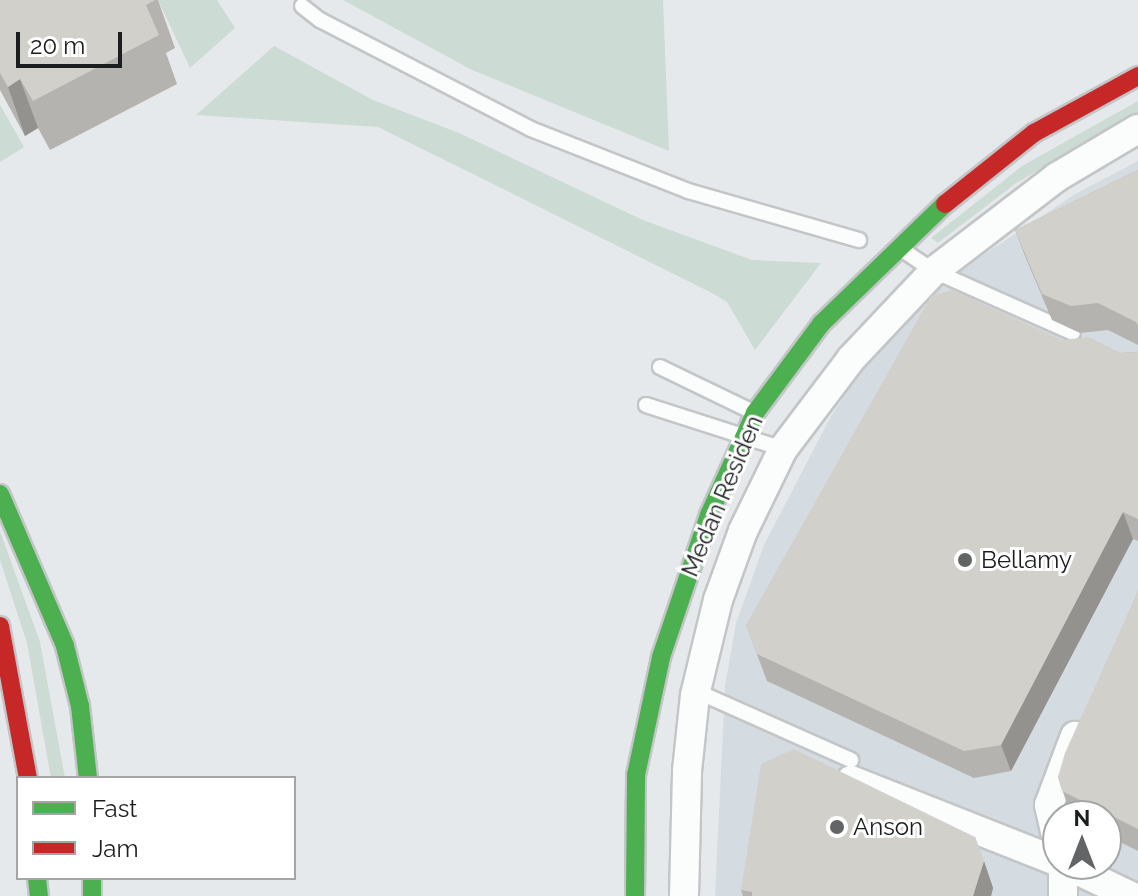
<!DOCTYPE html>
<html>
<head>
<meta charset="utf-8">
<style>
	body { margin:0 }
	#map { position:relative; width:1138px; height:896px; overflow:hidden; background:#e6e9eb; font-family:Raleway,sans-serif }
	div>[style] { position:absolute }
	.built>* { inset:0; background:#d4dce1 }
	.green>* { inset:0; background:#ccdbd4 }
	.roads { filter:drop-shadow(2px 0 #c3c5c7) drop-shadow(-2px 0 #c3c5c7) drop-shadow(0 2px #c3c5c7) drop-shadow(0 -2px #c3c5c7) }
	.lane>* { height:14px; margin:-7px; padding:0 7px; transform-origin:7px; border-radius:7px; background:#fbfcfc }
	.street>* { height:28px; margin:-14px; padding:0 14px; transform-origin:14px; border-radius:14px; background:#fbfcfc }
	.fast>* { height:18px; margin:-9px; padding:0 9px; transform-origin:9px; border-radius:9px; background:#4caf50 }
	.jam>* { height:18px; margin:-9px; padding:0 9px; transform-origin:9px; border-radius:9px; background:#c62828 }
	.wall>* { inset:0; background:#b5b3af }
	.shaded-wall>* { inset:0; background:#93928e }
	.building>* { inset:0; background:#d2d0cb }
	.dots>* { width:22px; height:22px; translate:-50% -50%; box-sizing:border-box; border:4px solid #fff; border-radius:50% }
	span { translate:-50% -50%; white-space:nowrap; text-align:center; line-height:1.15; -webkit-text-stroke:6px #fff; paint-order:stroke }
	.street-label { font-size:24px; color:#1b1d1e }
	.poi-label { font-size:24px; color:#1b1d1e }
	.left { translate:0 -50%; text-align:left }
	.legend { position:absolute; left:16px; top:776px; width:280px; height:104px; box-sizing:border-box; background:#fff; border:2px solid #a4a5a5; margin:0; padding:10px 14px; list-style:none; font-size:24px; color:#1b1d1e }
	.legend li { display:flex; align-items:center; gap:16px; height:40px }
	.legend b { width:40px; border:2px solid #a4a5a5 }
	.north { position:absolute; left:1042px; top:800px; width:80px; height:80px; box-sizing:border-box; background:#fff; border:2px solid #a4a5a5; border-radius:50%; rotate:0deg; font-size:22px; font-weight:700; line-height:32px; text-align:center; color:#1b1d1e }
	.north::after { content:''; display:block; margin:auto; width:28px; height:36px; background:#626466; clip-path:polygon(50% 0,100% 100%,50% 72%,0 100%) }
	.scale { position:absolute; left:16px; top:32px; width:106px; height:36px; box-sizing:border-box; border:4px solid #1b1d1e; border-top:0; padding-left:10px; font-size:24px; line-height:28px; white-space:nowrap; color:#1b1d1e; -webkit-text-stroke:6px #fff; paint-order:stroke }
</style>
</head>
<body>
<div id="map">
	<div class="built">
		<div style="clip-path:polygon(evenodd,1138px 161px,1138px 896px,715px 896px,725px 686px,736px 623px,764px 545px,831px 416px,872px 354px,942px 282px,1077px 193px,1138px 161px,1058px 816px,1106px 816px,1106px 864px,1058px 864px,1058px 816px)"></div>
	</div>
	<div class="green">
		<div style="clip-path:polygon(158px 0,217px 0,235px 28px,190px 68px)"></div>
		<div style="clip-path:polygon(343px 0,663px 0,669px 151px,472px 70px)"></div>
		<div style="clip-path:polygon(274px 46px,373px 100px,459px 133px,643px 220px,752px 260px,821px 263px,755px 350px,727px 302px,712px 293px,378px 127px,196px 115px)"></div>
		<div style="clip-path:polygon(1138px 101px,1138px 116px,1098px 134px,1015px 184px,938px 243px,931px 238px,1022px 166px)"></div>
		<div style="clip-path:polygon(0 105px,24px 147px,0 162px)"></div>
		<div style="clip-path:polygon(0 531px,40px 642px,65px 778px,51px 778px,27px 643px,0 560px)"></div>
	</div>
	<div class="roads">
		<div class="lane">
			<div style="left:302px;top:6px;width:23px;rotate:38deg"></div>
			<div style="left:320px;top:20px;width:237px;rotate:27.3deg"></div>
			<div style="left:531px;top:129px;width:169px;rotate:21.5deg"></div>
			<div style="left:688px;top:191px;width:178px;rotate:16deg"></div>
			<div style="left:904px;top:251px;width:36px;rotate:34deg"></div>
			<div style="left:934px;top:271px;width:152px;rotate:24deg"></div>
			<div style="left:660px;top:367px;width:103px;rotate:25.8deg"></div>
			<div style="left:646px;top:405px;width:144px;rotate:17.8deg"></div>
			<div style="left:696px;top:691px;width:170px;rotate:24deg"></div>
		</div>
		<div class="street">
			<div style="left:851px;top:780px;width:223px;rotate:21.6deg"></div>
			<div style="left:1058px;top:845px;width:41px;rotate:-102.7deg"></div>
			<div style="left:1049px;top:805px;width:74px;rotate:-69.4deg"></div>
			<div style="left:1063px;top:864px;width:32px;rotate:90deg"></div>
			<div style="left:1064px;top:864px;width:74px;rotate:25.5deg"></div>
			<div style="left:684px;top:896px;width:125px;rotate:-88.6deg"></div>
			<div style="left:687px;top:771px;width:76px;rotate:-84deg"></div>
			<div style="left:695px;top:695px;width:98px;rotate:-76.4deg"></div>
			<div style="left:718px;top:600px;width:73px;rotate:-70.1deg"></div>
			<div style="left:743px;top:531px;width:91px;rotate:-64deg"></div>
			<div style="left:783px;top:449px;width:113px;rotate:-52.9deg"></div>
			<div style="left:851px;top:359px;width:121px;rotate:-46.7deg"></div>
			<div style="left:934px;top:271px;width:155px;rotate:-37.4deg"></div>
			<div style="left:1057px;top:177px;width:94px;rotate:-30.7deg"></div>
		</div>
		<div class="fast">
			<div style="left:0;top:494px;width:165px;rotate:66.8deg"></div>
			<div style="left:65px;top:646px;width:62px;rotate:76deg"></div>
			<div style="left:80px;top:706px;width:72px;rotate:83.7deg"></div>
			<div style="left:37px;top:878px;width:18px;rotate:84deg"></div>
			<div style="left:92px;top:878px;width:18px;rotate:90deg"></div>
			<div style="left:635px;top:896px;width:121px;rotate:-89.5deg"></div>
			<div style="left:636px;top:775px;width:121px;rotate:-78deg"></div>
			<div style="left:661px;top:657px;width:150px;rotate:-71.3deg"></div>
			<div style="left:709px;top:515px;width:112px;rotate:-65.7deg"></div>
			<div style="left:755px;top:413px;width:111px;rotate:-53.4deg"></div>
			<div style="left:821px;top:324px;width:173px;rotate:-44.1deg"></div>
		</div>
		<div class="jam">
			<div style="left:945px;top:204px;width:114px;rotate:-38.6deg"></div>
			<div style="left:1034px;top:133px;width:119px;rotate:-28.7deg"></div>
			<div style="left:0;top:626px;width:155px;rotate:79.6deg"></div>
		</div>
	</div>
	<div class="wall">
		<div style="clip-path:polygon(0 0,158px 0,175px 48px,166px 53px,177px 84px,50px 150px,38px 128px,25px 136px,0 90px)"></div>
		<div style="clip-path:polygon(1138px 170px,1138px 345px,1108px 330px,1080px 333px,1052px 320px,1025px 256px,1015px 230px)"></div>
		<div style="clip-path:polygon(1062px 340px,1121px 353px,1137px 352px,1138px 350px,1138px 541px,1133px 539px,1011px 771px,974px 778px,767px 681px,746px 625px)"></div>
		<div style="clip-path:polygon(1138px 591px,1138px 851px,1106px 835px,1106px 816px,1071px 816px,1058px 777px)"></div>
		<div style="clip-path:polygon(975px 837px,993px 888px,991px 896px,743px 896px,741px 890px)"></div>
	</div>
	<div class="shaded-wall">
		<div style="clip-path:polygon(20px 79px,38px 128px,25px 136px,8px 87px)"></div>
		<div style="clip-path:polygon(1123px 512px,1133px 539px,1011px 771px,1001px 745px)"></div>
		<div style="clip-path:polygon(984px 861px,993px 888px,991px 896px,973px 896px)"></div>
	</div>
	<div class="building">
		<div style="clip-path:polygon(0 0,155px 0,146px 5px,159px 35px,33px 101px,20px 79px,8px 87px,0 73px)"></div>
		<div style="clip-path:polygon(1138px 170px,1138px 326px,1136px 322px,1098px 303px,1071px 306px,1042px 294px,1015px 230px)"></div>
		<div style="clip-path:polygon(953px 290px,1062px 340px,1089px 337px,1121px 353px,1137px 352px,1138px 350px,1138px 519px,1123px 512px,1001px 745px,964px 751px,757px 654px,746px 625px,931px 296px)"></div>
		<div style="clip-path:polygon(1138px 591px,1138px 829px,1062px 791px,1058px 777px,1065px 753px)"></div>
		<div style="clip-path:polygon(794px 749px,975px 837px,984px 861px,973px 896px,752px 896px,752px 892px,741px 890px,761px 764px)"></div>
	</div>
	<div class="dots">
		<div style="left:965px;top:560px;background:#626466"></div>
		<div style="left:837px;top:827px;background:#626466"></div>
	</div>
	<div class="street-label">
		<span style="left:722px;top:496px;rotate:-67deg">Medan Residen</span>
	</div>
	<div class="poi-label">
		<span class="left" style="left:981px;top:560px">Bellamy</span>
		<span class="left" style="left:853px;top:827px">Anson</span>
	</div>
	<ul class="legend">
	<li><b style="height:10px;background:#4caf50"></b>Fast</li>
	<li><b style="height:10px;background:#c62828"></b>Jam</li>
	</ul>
	<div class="north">N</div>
	<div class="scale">20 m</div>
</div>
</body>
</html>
